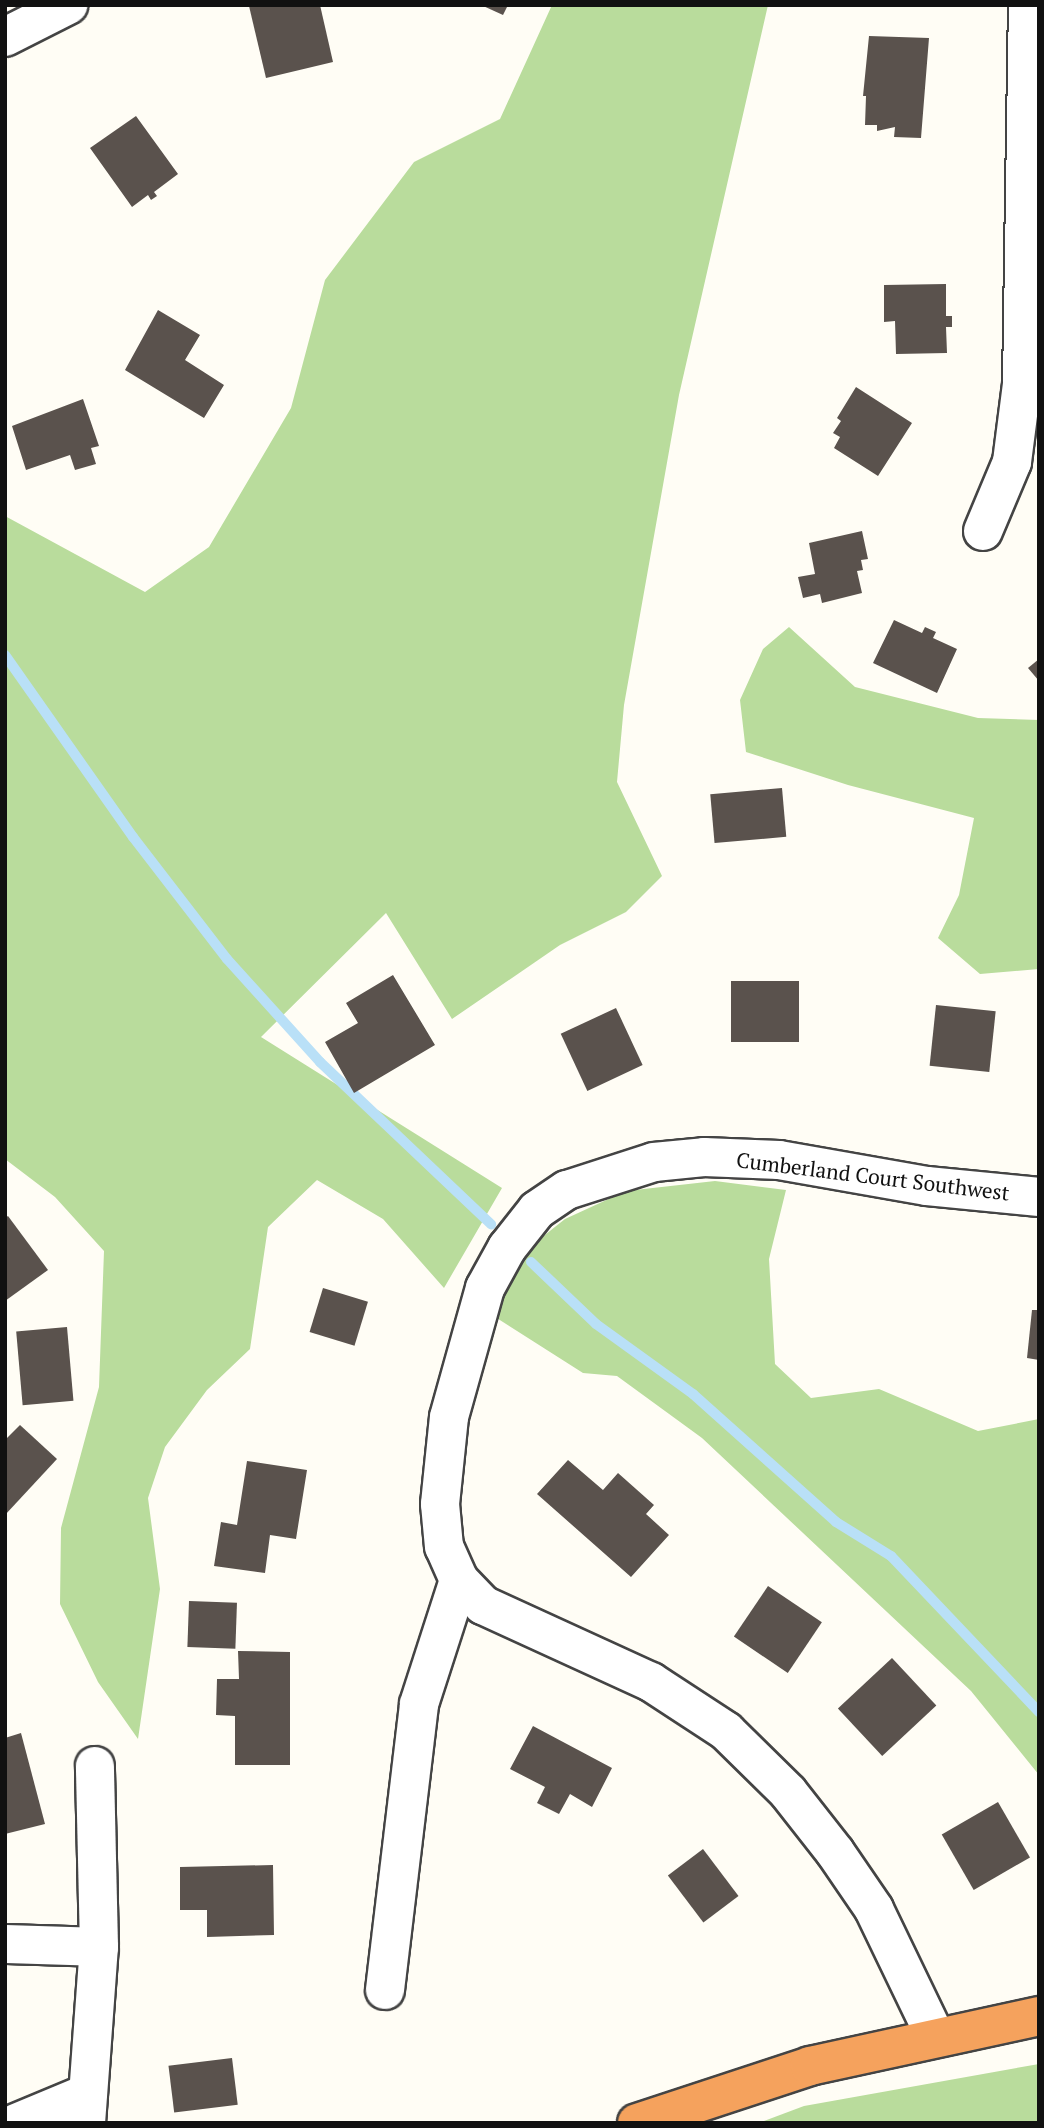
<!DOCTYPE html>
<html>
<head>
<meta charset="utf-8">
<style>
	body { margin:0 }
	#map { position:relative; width:1044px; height:2128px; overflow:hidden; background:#fffdf5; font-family:"PT Serif",serif }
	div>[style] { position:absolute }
	.forest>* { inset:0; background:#b9dc9c }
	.stream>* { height:10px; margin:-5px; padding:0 5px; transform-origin:5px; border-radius:5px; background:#b9e0f7 }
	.building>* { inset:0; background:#5a524d; transform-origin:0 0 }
	.roads { filter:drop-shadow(2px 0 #444) drop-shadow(-2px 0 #444) drop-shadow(0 2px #444) drop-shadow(0 -2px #444) }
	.minor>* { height:38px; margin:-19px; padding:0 19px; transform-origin:19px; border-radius:19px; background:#fff }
	.highway>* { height:38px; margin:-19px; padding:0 19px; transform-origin:19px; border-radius:19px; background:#f5a25d }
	span { translate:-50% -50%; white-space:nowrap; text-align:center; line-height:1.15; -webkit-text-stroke:7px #fff; paint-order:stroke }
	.street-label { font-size:21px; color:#111 }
	.frame { position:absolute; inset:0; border:7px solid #111; pointer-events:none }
</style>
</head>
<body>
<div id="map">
	<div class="forest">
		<div style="clip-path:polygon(552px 5px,768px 5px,679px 395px,624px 705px,617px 782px,662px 876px,626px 912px,560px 945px,452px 1019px,386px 913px,261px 1037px,502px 1188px,444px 1288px,383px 1219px,317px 1180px,268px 1227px,250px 1349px,207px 1390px,165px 1447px,148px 1498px,160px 1589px,138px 1739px,98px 1682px,60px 1604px,61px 1528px,99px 1387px,104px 1251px,55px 1197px,5px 1159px,5px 516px,145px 592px,209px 547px,291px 408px,325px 280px,414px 162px,500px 119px)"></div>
		<div style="clip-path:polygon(789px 627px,855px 687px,978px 718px,1039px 720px,1039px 969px,980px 974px,938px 938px,959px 895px,974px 818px,848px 785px,746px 752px,740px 700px,763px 649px)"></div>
		<div style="clip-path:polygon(715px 1181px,786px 1190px,769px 1259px,775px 1364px,811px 1398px,879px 1389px,978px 1431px,1039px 1419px,1039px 1775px,971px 1691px,702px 1438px,617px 1376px,583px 1373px,492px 1315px,505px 1280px,536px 1242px,565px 1219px,626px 1191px)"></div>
		<div style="clip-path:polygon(1039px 2064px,1039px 2123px,759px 2123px,804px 2106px)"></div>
	</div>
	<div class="stream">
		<div style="left:5px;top:655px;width:223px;rotate:54.9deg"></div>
		<div style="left:133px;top:837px;width:154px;rotate:52.4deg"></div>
		<div style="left:227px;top:959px;width:139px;rotate:47.9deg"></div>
		<div style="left:320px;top:1062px;width:236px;rotate:43.5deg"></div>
		<div style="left:531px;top:1262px;width:90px;rotate:43.6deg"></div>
		<div style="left:596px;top:1324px;width:120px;rotate:35.8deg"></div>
		<div style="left:693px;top:1394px;width:192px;rotate:41.8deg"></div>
		<div style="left:836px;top:1522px;width:65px;rotate:31.7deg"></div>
		<div style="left:891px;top:1556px;width:215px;rotate:46.5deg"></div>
	</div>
	<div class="building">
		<div style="clip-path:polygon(320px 5px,333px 62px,266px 78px,249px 6px)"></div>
		<div style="clip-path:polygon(481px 5px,508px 5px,503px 15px)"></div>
		<div style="clip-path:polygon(869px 36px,929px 38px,921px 138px,894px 137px,895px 127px,877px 131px,877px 125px,865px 125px,866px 96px,863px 96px)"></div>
		<div style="clip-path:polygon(136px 116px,178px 174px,154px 192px,157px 196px,151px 200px,148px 195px,132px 207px,90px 148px)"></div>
		<div style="clip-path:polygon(946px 284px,946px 316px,952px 316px,952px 327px,946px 327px,947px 353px,896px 354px,895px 321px,884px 322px,884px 285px)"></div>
		<div style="clip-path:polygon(158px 310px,200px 335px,185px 360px,224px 385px,204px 418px,125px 370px)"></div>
		<div style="clip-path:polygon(856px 387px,912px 423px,878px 476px,834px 448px,840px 437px,833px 433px,841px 421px,837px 418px)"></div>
		<div style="clip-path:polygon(83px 399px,99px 446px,91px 448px,96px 464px,75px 470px,70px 455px,26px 470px,12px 426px)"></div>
		<div style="clip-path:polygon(862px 531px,868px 559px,861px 560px,863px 570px,857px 571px,862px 593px,822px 603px,820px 594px,803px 598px,798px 577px,815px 574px,809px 543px)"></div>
		<div style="clip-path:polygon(894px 620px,922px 633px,925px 627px,936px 632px,933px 638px,957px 649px,937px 693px,873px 663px)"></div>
		<div style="clip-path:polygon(1039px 659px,1039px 681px,1028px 668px)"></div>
		<div style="left:782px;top:788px;width:49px;height:72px;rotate:85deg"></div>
		<div style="clip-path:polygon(393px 975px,435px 1045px,354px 1093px,325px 1042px,358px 1023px,346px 1003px)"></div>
		<div style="left:731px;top:981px;width:68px;height:61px"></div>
		<div style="left:936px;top:1005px;width:60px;height:61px;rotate:6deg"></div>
		<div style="left:616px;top:1008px;width:63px;height:61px;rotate:65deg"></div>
		<div style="clip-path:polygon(8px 1216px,48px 1270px,5px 1301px,5px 1218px)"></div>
		<div style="left:323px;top:1288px;width:47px;height:46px;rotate:17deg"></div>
		<div style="clip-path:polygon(1032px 1310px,1039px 1310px,1039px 1360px,1027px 1358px)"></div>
		<div style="left:67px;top:1327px;width:74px;height:51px;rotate:85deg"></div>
		<div style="clip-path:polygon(20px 1425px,57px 1459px,5px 1515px,5px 1440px)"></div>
		<div style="clip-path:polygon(568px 1460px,603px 1490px,618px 1473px,654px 1505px,646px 1514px,669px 1535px,631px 1577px,537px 1494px)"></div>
		<div style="clip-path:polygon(247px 1461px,307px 1470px,296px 1539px,270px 1535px,265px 1573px,214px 1566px,221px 1522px,237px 1525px)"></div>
		<div style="left:768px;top:1586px;width:65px;height:61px;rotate:34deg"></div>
		<div style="left:189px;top:1601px;width:48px;height:46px;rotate:2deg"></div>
		<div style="clip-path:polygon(238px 1651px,290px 1652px,290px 1765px,235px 1765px,235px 1716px,216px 1715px,217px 1679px,239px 1679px)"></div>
		<div style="left:892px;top:1658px;width:65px;height:74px;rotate:47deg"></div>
		<div style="clip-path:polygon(533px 1726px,612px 1768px,592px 1807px,570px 1794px,559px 1814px,537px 1803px,545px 1787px,510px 1769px)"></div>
		<div style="clip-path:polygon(21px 1733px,45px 1824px,5px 1834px,5px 1738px)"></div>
		<div style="left:998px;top:1802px;width:64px;height:65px;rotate:60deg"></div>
		<div style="left:703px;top:1849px;width:59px;height:44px;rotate:53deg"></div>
		<div style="clip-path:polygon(273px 1865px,274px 1935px,207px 1937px,207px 1910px,180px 1910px,180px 1867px)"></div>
		<div style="left:232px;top:2058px;width:47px;height:64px;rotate:83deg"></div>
	</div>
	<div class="roads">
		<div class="minor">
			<div style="left:5px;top:37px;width:71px;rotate:-26.9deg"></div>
			<div style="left:983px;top:531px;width:75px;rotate:-67.2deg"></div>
			<div style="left:1012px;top:462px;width:79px;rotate:-82.7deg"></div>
			<div style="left:1022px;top:384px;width:379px;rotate:-89.1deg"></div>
			<div style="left:5px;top:1944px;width:94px;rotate:1.8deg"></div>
			<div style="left:385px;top:1990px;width:288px;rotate:-83.2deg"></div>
			<div style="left:419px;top:1704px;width:130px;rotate:-72.1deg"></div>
			<div style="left:936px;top:2038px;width:143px;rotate:-115.7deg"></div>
			<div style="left:874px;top:1909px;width:69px;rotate:-124.4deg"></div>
			<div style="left:835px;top:1852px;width:76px;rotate:-128.1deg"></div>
			<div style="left:788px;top:1792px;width:87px;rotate:-135.5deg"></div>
			<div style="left:726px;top:1731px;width:90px;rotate:-146.8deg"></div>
			<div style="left:651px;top:1682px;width:185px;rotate:-155.4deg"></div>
			<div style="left:483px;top:1605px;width:35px;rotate:-134deg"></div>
			<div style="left:459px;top:1580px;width:36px;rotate:-114deg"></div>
			<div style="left:444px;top:1547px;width:43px;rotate:-95.3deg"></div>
			<div style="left:440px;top:1504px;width:87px;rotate:-84.1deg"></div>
			<div style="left:449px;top:1417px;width:134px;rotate:-74.4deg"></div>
			<div style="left:485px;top:1288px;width:46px;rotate:-61.2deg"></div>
			<div style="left:507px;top:1248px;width:48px;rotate:-51.7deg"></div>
			<div style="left:537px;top:1210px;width:36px;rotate:-34deg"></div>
			<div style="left:567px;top:1190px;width:91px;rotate:-17.8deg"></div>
			<div style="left:654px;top:1162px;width:50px;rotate:-5.7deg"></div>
			<div style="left:704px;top:1157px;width:75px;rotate:2.3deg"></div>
			<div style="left:779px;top:1160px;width:150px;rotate:10deg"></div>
			<div style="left:927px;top:1186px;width:113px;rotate:5.6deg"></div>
			<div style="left:16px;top:2123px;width:78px;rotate:-22.6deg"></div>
			<div style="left:86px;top:2123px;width:176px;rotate:-85.8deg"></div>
			<div style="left:99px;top:1947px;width:181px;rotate:-91.3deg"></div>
		</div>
		<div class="highway">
			<div style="left:637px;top:2123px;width:182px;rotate:-18.2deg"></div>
			<div style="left:810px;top:2066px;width:234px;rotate:-12.3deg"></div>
		</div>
	</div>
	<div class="street-label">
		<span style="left:873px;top:1176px;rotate:7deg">Cumberland Court Southwest</span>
	</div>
	<div class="frame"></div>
</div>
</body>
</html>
